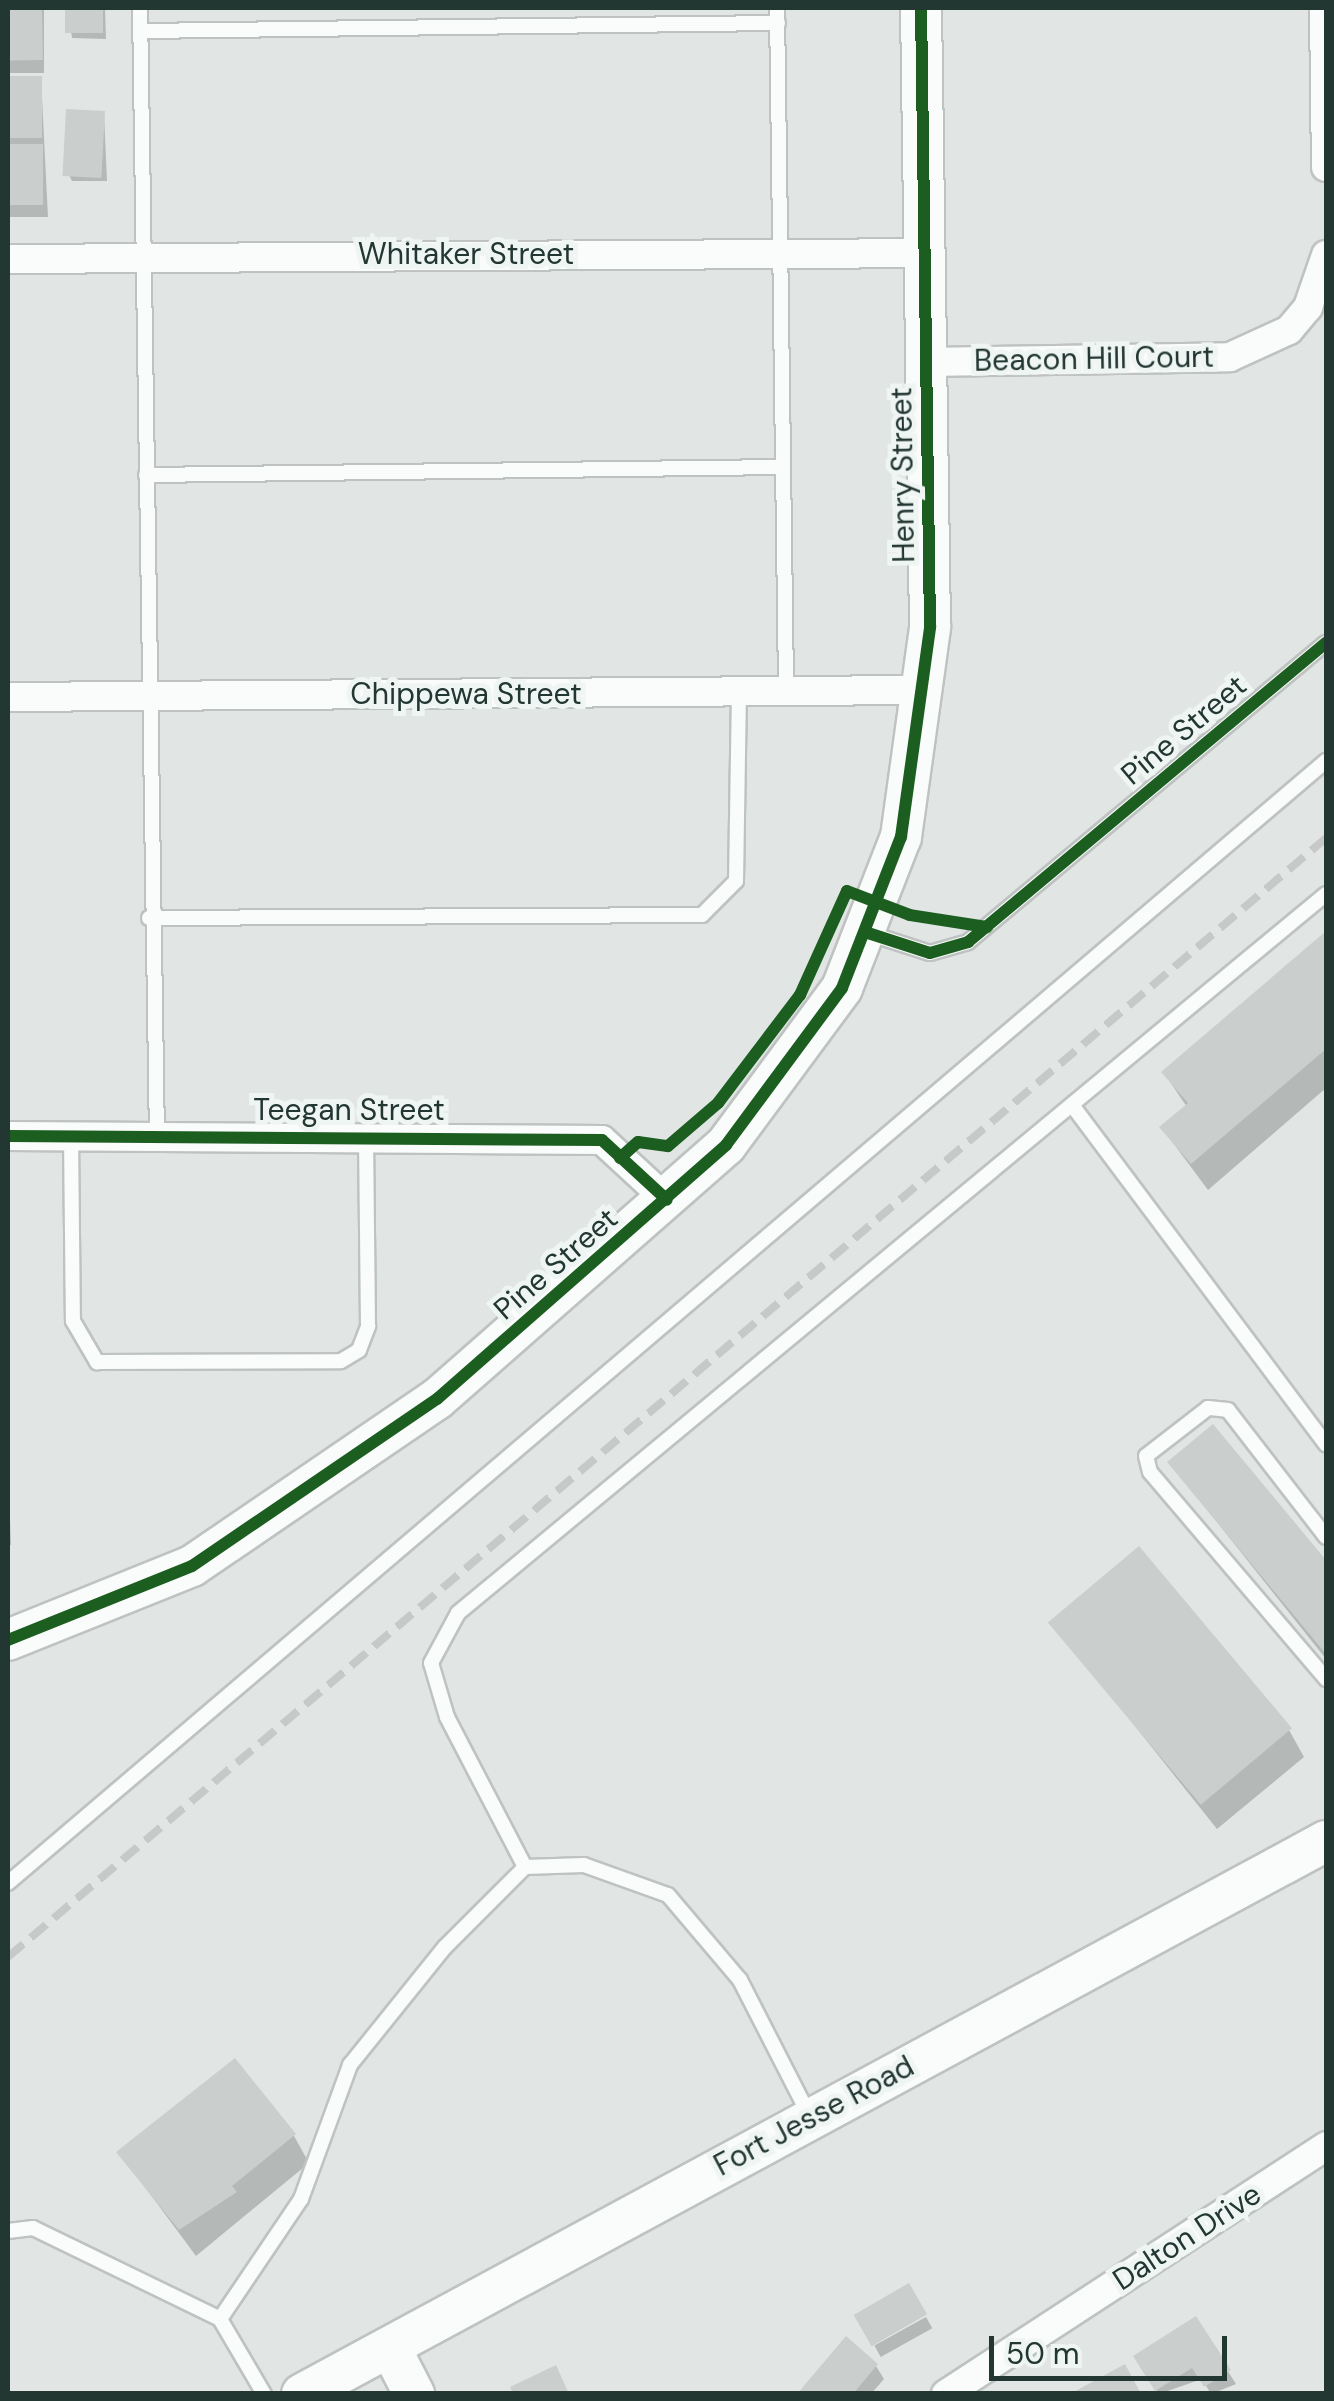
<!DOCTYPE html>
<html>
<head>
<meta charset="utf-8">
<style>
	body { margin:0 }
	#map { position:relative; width:1334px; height:2401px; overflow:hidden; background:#e1e6e4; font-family:"DM Sans",sans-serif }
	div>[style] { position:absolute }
	.shadow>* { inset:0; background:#0003; transform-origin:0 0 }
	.building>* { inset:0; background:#cacfcd; transform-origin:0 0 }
	.roads { filter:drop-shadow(2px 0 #bec3c1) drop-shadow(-2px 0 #bec3c1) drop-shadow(0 2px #bec3c1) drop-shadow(0 -2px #bec3c1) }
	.lane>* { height:14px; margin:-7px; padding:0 7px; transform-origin:7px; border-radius:7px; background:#fafbfb }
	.street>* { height:28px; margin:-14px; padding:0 14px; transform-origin:14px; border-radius:14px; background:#fafbfb }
	.secondary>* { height:40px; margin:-20px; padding:0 20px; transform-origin:20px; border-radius:20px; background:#fafbfb }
	.rail>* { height:8px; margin-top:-4px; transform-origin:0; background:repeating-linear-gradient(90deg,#c6c9c8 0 20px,transparent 0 30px) }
	.cycleway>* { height:12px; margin:-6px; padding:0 6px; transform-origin:6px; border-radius:6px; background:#1b5e20 }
	span { translate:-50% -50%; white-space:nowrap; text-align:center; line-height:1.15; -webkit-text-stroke:10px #eff5f3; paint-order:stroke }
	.street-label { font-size:30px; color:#223632 }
	.frame { position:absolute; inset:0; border:10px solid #223632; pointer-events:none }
	.scale { position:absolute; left:989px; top:2336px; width:238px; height:45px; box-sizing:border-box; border:5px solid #223632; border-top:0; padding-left:12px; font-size:30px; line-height:35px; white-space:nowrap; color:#223632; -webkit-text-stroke:8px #eff5f3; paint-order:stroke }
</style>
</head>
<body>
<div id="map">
	<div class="shadow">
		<div style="left:8px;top:8px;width:36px;height:65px"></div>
		<div style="clip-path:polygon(68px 8px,105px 8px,106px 39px,72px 38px)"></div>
		<div style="clip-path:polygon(41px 78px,48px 217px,8px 217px,8px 79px)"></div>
		<div style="clip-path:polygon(104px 114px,107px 181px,72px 181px,69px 175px)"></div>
		<div style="clip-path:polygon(1326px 934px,1326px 1088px,1208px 1190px,1162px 1128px,1187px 1107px,1164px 1073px)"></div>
		<div style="clip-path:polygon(1213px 1427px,1326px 1564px,1326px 1659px,1170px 1463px)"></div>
		<div style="clip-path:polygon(8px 1490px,9px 1492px,11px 1545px,8px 1545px)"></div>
		<div style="clip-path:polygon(1052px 1622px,1289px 1730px,1304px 1757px,1217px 1829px)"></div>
		<div style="clip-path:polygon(294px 2136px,309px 2163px,196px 2256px,119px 2152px)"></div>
		<div style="left:926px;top:2317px;width:13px;height:59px;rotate:61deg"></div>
		<div style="clip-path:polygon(1195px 2319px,1236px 2384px,1211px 2394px,1202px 2379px,1159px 2394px,1136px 2356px)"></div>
		<div style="clip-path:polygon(876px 2366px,884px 2379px,871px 2394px,800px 2394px)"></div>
	</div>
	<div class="building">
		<div style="left:65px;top:8px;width:38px;height:25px"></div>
		<div style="left:42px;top:9px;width:51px;height:34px;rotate:89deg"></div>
		<div style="left:8px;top:76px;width:34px;height:62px"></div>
		<div style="left:66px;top:109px;width:39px;height:67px;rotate:3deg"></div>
		<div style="left:8px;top:144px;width:35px;height:61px"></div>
		<div style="clip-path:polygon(1326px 931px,1326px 1049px,1191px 1164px,1159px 1127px,1188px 1103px,1161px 1072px)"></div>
		<div style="clip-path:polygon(1213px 1424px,1326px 1560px,1326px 1654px,1167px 1462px)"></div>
		<div style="left:1139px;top:1546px;width:238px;height:119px;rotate:50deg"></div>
		<div style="clip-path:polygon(235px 2058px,296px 2134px,232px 2186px,237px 2192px,179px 2230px,116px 2152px)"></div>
		<div style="left:909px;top:2283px;width:36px;height:64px;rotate:60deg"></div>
		<div style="clip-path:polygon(1196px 2316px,1231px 2370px,1204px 2387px,1192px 2368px,1155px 2391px,1133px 2356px)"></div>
		<div style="clip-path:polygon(846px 2336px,878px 2364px,853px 2394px,797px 2394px)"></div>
		<div style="clip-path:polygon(1125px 2364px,1141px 2394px,1070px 2394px)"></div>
		<div style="clip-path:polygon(556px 2365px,569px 2394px,513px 2394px,510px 2387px)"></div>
	</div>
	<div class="roads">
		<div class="lane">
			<div style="left:140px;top:8px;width:1128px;rotate:89.14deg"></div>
			<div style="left:777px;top:8px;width:682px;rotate:89.24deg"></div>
			<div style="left:140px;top:31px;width:638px;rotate:-0.72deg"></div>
			<div style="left:146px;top:475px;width:637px;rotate:-0.72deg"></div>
			<div style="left:149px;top:918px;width:553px;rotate:-0.31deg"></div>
			<div style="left:702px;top:915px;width:48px;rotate:-45deg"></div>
			<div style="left:736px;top:881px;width:188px;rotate:-89.1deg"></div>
			<div style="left:868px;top:933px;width:65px;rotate:17.9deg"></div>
			<div style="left:930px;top:953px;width:40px;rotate:-16deg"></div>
			<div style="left:968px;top:942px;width:466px;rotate:-39.9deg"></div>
			<div style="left:1072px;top:1105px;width:424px;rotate:53.2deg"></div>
			<div style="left:71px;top:1137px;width:184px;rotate:89.4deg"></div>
			<div style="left:73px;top:1321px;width:48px;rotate:59.7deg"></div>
			<div style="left:97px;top:1362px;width:244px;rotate:-0.2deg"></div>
			<div style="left:341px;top:1361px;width:21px;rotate:-31deg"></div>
			<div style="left:359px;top:1350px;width:26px;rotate:-69deg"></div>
			<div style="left:368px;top:1326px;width:191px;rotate:-90.6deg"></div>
			<div style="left:1326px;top:1537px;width:160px;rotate:-127.7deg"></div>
			<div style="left:1228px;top:1410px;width:20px;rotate:-174deg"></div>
			<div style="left:1208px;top:1408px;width:78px;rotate:142.3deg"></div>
			<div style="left:1146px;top:1456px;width:16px;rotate:76deg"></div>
			<div style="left:1150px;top:1472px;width:272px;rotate:49.6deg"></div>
			<div style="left:525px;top:1867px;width:169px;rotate:-117.5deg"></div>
			<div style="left:447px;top:1717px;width:56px;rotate:-106.5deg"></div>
			<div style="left:431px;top:1663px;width:57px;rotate:-61.6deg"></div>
			<div style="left:458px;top:1613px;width:1127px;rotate:-39.64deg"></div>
			<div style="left:8px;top:1883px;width:1731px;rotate:-40.41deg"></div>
			<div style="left:8px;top:2231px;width:25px;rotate:-7deg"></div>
			<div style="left:33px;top:2228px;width:208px;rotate:25.9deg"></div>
			<div style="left:220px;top:2319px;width:87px;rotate:59.6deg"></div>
			<div style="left:220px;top:2319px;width:145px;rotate:-56deg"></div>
			<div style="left:301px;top:2199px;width:143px;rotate:-69.9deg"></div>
			<div style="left:350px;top:2065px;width:151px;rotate:-51.2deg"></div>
			<div style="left:445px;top:1947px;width:113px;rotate:-45deg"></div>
			<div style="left:525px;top:1867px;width:59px;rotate:-1.9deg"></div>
			<div style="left:584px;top:1865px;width:89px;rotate:19.7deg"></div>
			<div style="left:668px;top:1895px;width:111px;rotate:49.7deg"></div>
			<div style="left:740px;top:1980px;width:154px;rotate:62.9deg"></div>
		</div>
		<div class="street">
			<div style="left:1324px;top:8px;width:159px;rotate:89.3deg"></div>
			<div style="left:8px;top:259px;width:917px;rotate:-0.37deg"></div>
			<div style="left:926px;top:362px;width:304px;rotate:-0.9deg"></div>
			<div style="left:1230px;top:357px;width:65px;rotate:-24.6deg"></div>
			<div style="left:1289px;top:330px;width:30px;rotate:-50deg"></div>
			<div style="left:1308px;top:307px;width:55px;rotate:-70.9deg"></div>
			<div style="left:8px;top:697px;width:916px;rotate:-0.44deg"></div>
			<div style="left:8px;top:1136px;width:594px;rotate:0.39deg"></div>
			<div style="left:602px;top:1140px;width:88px;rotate:42.7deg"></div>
			<div style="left:946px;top:2394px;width:454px;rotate:-33.1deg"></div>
		</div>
		<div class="secondary">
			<div style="left:8px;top:1640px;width:198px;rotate:-21.9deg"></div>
			<div style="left:192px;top:1566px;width:297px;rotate:-34.3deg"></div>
			<div style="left:437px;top:1399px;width:385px;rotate:-41.3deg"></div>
			<div style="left:726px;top:1145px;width:195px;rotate:-53.5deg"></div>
			<div style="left:842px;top:988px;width:162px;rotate:-68.7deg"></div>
			<div style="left:901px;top:837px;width:212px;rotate:-82.1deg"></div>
			<div style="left:930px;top:627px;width:619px;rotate:-90.83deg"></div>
			<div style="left:390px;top:2347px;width:53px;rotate:62.9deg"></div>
			<div style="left:302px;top:2394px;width:1164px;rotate:-28.37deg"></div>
		</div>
	</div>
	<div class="rail">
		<div style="left:8px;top:1957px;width:1729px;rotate:-40.33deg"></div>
	</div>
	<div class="cycleway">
		<div style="left:868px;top:933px;width:65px;rotate:17.9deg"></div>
		<div style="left:930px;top:953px;width:40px;rotate:-16deg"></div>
		<div style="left:968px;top:942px;width:466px;rotate:-39.9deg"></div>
		<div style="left:8px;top:1136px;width:594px;rotate:0.39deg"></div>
		<div style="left:602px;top:1140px;width:88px;rotate:42.7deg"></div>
		<div style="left:620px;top:1158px;width:24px;rotate:-42deg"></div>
		<div style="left:638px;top:1142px;width:30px;rotate:8deg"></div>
		<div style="left:668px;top:1146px;width:66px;rotate:-40.7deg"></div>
		<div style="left:718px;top:1103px;width:136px;rotate:-52.8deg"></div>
		<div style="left:800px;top:995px;width:114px;rotate:-65.7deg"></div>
		<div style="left:847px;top:891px;width:67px;rotate:20.9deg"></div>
		<div style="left:910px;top:915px;width:78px;rotate:8.9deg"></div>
		<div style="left:8px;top:1640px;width:198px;rotate:-21.9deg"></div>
		<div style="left:192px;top:1566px;width:297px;rotate:-34.3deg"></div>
		<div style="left:437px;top:1399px;width:385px;rotate:-41.3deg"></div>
		<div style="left:726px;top:1145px;width:195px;rotate:-53.5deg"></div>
		<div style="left:842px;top:988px;width:162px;rotate:-68.7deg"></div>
		<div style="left:901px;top:837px;width:212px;rotate:-82.1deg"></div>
		<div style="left:930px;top:627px;width:619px;rotate:-90.83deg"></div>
	</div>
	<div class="street-label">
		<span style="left:466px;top:254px">Whitaker Street</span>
		<span style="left:1094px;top:359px;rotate:-1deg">Beacon Hill Court</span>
		<span style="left:903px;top:475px;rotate:-91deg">Henry Street</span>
		<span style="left:466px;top:694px">Chippewa Street</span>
		<span style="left:1184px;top:730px;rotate:-40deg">Pine Street</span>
		<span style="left:349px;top:1110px">Teegan Street</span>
		<span style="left:556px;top:1264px;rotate:-41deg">Pine Street</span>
		<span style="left:814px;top:2116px;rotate:-28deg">Fort Jesse Road</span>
		<span style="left:1187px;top:2237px;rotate:-33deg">Dalton Drive</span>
	</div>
	<div class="frame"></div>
	<div class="scale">50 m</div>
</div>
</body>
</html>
